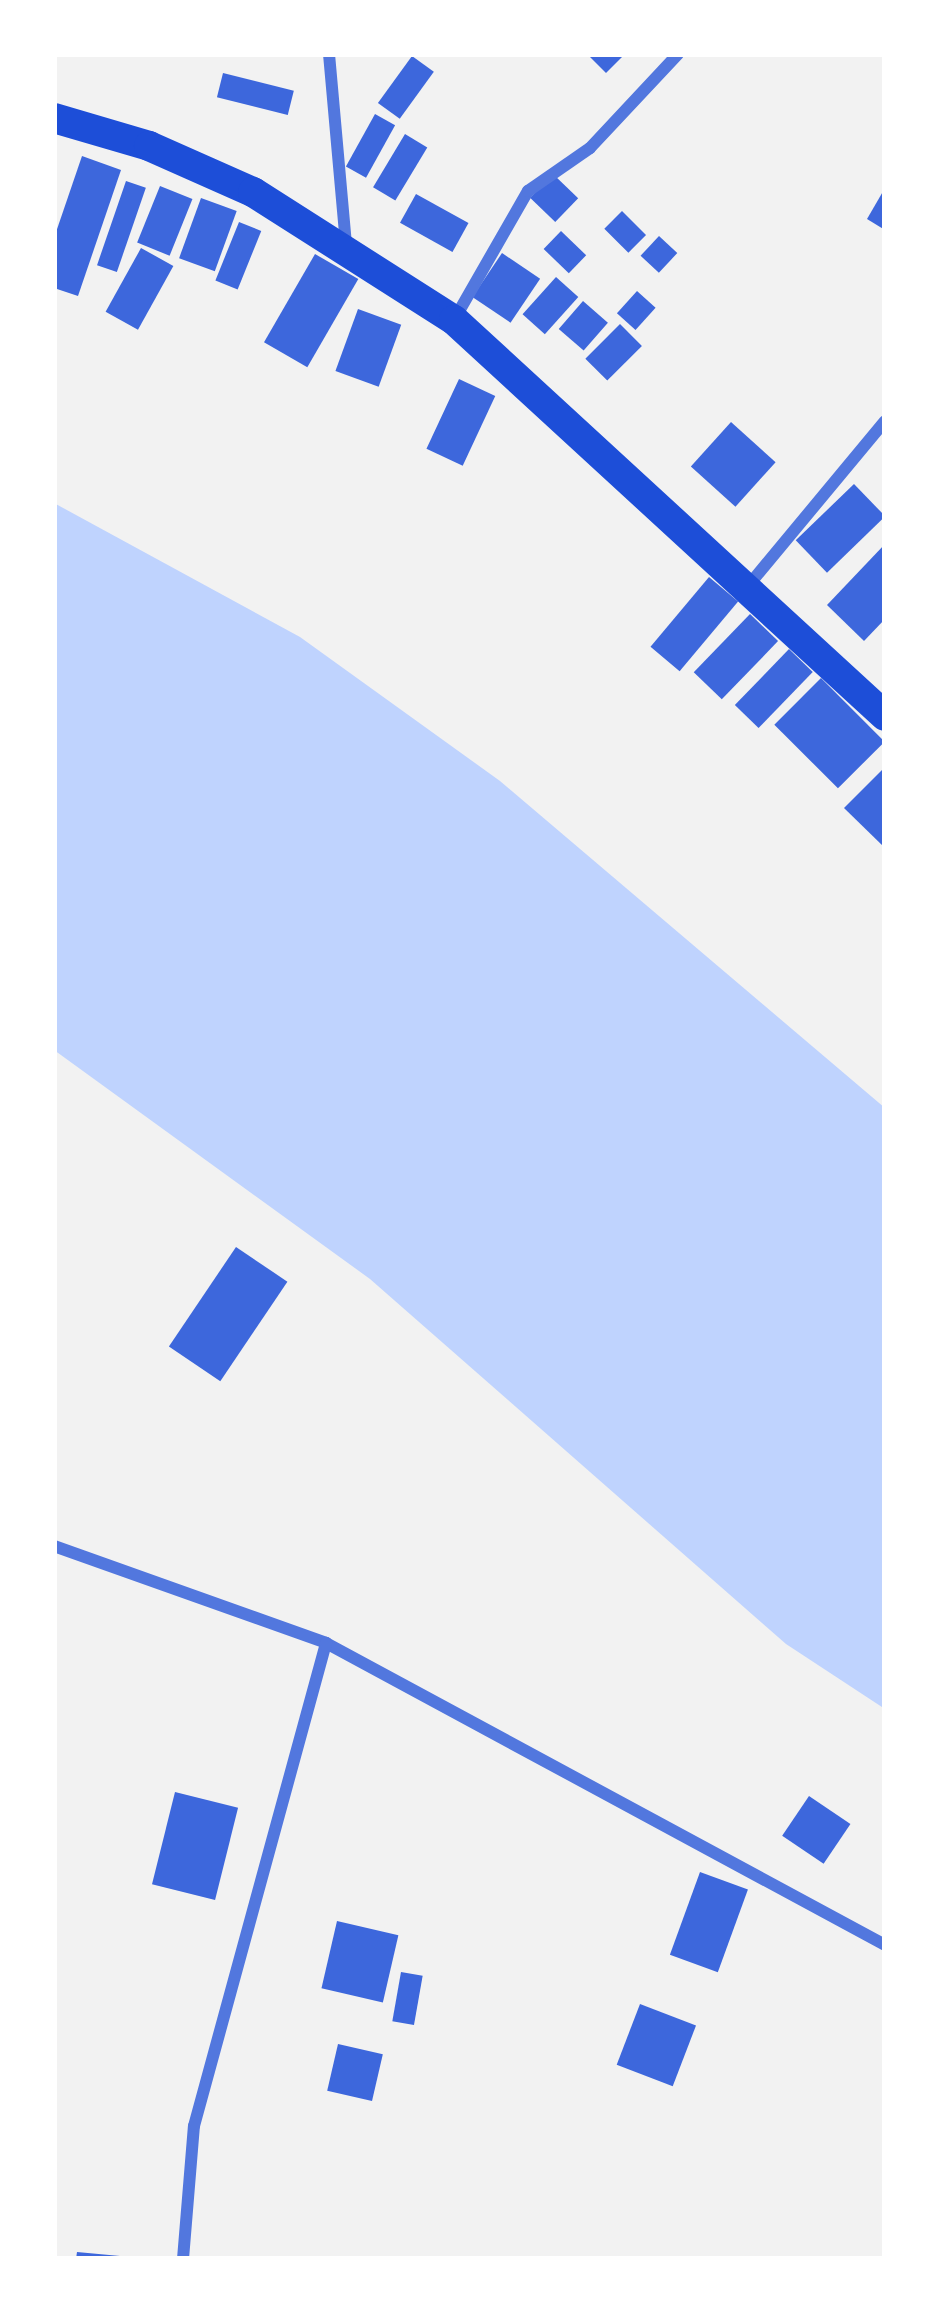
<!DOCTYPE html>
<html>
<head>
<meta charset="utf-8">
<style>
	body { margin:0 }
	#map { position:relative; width:939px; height:2313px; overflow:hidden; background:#f2f2f2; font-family:"Noto Sans",sans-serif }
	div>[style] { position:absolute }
	.water>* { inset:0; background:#bfd3fe }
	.building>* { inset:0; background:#3d67dc; transform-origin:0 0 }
	.minor>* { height:12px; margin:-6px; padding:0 6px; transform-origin:6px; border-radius:6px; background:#5277de }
	.primary>* { height:30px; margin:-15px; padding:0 15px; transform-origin:15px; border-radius:15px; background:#1d4ed8 }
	span { translate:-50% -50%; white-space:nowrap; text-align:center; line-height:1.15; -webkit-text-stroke:12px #fff; paint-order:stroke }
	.frame { position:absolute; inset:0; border:57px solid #fff; pointer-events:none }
</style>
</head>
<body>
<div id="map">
	<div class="water">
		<div style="clip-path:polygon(54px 503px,300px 637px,500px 781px,885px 1108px,885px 1709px,786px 1644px,370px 1279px,54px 1050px)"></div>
	</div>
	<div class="building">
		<div style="clip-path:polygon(587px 54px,625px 54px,606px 73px)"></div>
		<div style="left:412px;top:56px;width:27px;height:58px;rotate:36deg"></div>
		<div style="left:223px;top:73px;width:73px;height:25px;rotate:14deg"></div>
		<div style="left:375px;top:114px;width:23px;height:60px;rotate:29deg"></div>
		<div style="left:405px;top:134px;width:26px;height:62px;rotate:31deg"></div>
		<div style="clip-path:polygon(82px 156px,121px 170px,78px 296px,54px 288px,54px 238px)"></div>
		<div style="left:553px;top:174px;width:35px;height:33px;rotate:44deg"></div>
		<div style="left:126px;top:181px;width:21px;height:89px;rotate:19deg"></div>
		<div style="left:160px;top:186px;width:35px;height:61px;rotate:22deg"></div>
		<div style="clip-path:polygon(885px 188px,885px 230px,867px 219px)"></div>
		<div style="left:416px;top:194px;width:60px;height:33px;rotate:29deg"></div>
		<div style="left:201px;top:198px;width:38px;height:64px;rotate:20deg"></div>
		<div style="left:622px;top:211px;width:34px;height:25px;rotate:45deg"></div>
		<div style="left:239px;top:222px;width:24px;height:63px;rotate:22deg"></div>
		<div style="left:561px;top:231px;width:35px;height:25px;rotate:44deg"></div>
		<div style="left:659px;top:236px;width:25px;height:27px;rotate:43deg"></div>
		<div style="left:141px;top:248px;width:37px;height:73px;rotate:29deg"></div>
		<div style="left:502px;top:253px;width:46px;height:53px;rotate:34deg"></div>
		<div style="left:315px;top:254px;width:50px;height:102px;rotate:30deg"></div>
		<div style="left:556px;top:277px;width:30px;height:50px;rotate:42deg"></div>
		<div style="left:637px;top:291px;width:25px;height:30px;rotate:42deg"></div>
		<div style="left:583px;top:301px;width:33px;height:37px;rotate:41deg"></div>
		<div style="left:358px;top:309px;width:46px;height:66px;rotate:20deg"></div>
		<div style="left:620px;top:324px;width:31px;height:49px;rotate:45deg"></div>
		<div style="left:459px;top:379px;width:40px;height:77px;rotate:25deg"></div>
		<div style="left:731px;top:422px;width:60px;height:60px;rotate:42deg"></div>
		<div style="left:854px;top:484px;width:45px;height:81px;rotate:46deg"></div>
		<div style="clip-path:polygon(885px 544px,885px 619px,864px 641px,827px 605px)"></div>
		<div style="left:709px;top:577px;width:38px;height:91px;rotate:40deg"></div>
		<div style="left:750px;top:614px;width:39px;height:81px;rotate:44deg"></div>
		<div style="left:789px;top:649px;width:33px;height:78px;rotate:44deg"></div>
		<div style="left:821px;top:678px;width:90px;height:66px;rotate:45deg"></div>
		<div style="clip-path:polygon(885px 767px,885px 848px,844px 808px)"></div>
		<div style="left:236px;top:1247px;width:62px;height:120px;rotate:34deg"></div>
		<div style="left:175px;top:1792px;width:65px;height:95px;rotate:14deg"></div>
		<div style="left:809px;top:1796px;width:50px;height:48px;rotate:34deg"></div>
		<div style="left:700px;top:1872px;width:51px;height:88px;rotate:20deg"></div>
		<div style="left:337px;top:1921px;width:63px;height:69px;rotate:13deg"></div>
		<div style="left:401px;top:1972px;width:22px;height:50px;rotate:10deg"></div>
		<div style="left:640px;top:2004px;width:60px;height:65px;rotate:21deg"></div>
		<div style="left:338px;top:2044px;width:46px;height:48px;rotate:13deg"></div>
		<div style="clip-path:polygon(77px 2252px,120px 2256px,120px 2259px,76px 2259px)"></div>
	</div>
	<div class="minor">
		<div style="left:329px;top:54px;width:192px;rotate:84.9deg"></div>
		<div style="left:454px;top:320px;width:149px;rotate:-60.2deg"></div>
		<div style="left:528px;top:191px;width:75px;rotate:-34.7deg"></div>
		<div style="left:590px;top:148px;width:129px;rotate:-46.9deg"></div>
		<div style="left:748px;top:586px;width:214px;rotate:-50.3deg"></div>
		<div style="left:54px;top:1546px;width:289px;rotate:19.6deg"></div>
		<div style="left:326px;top:1643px;width:635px;rotate:28.38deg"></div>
		<div style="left:183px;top:2259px;width:133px;rotate:-85.3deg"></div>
		<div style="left:194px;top:2126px;width:501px;rotate:-74.71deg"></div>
	</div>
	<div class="primary">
		<div style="left:54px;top:118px;width:99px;rotate:16.4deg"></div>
		<div style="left:149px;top:146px;width:114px;rotate:23.9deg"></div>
		<div style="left:253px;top:192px;width:238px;rotate:32.5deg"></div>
		<div style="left:454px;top:320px;width:585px;rotate:42.58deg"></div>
	</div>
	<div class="frame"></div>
</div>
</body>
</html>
